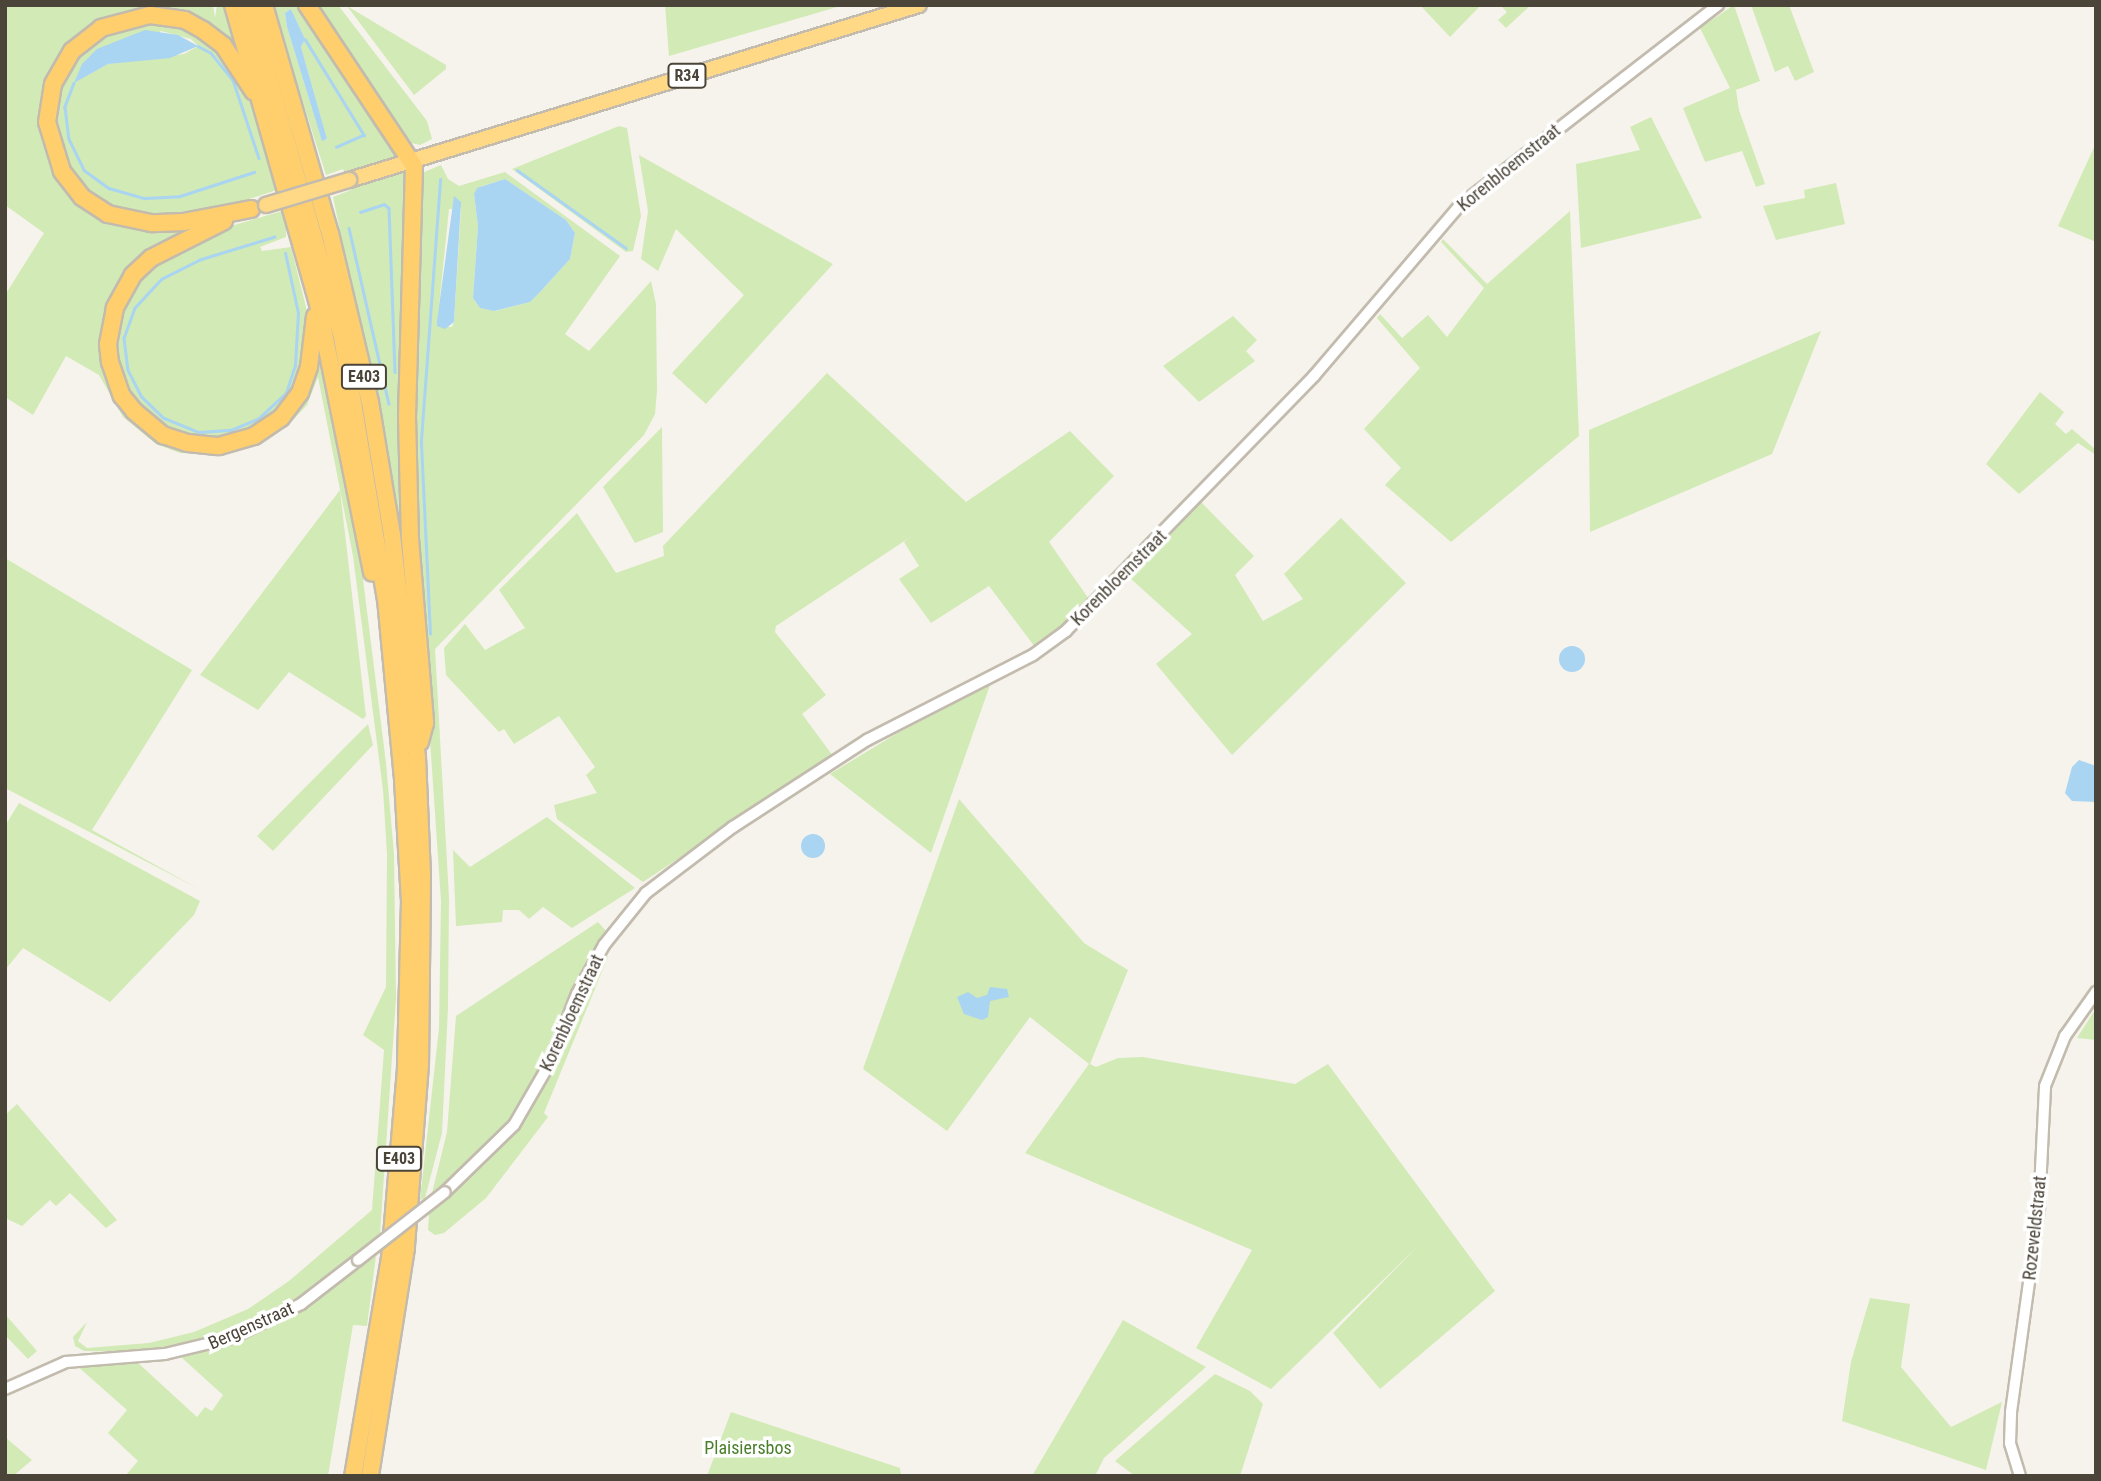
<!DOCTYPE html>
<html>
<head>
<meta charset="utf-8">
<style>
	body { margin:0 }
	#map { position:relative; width:2101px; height:1481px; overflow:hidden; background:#f6f3ec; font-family:"Roboto Condensed",sans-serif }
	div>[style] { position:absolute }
	.green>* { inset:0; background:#d2eab5 }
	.water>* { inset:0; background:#a9d4f2 }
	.round { border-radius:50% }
	.stream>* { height:2.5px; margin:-1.25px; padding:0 1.25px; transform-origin:1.25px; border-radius:1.25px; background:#a9d4f2 }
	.roads { filter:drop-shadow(2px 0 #c2bbae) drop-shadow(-2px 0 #c2bbae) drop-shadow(0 2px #c2bbae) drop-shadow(0 -2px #c2bbae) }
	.tertiary>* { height:10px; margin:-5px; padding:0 5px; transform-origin:5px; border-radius:5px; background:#fff }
	.trunk>* { height:14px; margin:-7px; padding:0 7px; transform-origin:7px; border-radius:7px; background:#ffd985 }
	.motorway>* { height:16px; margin:-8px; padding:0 8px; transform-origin:8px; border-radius:8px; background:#ffcf6e }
	.bridges { filter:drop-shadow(2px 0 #c2bbae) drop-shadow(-2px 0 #c2bbae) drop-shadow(0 2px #c2bbae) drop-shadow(0 -2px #c2bbae) }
	.tertiary-bridge>* { height:10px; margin:-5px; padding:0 5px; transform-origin:5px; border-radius:5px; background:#fff }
	.trunk-bridge>* { height:14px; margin:-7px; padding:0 7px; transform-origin:7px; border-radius:7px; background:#ffd985 }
	span { translate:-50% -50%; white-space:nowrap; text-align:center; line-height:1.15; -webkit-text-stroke:7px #fff; paint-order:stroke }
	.shield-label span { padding:2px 5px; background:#fff; border:2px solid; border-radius:5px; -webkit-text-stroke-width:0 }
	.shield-label { font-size:16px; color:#4b4439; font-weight:700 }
	.street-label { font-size:18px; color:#4b4439 }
	.park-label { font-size:18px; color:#4a7f2a }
	.frame { position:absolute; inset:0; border:7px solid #4b4439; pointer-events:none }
</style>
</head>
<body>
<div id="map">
	<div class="green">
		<div style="clip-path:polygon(5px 5px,213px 5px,215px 18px,217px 5px,226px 5px,250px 79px,222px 41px,141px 14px,67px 53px,47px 142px,102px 214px,209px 221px,191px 231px,115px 298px,113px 384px,189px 447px,277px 426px,318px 338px,360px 555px,386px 763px,394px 854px,396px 999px,380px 1234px,297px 1300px,247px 1327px,203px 1342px,139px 1352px,84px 1351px,75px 1346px,73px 1337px,87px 1322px,78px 1341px,87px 1348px,149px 1343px,194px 1332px,248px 1309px,289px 1281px,372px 1210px,384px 1050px,363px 1035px,386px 987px,387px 854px,383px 790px,353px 556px,318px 377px,307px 405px,292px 421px,270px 438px,225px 454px,180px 453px,156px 444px,123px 417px,99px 375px,66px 356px,33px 415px,5px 397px,5px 295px,44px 233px,5px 205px)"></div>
		<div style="clip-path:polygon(evenodd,272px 5px,300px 5px,402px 154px,345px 174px,343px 169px,326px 175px,272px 5px,291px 9px,305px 39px,301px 47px,327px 140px,322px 140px,287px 27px,285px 13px,291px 9px)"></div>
		<div style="clip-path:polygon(314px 5px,338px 5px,427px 121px,432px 139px,420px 145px,411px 143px)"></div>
		<div style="clip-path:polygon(665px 5px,844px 5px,669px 56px)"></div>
		<div style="clip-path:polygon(1420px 5px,1481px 5px,1450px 37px)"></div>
		<div style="clip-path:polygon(1500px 5px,1531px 5px,1506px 28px,1498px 20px,1507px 12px)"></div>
		<div style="clip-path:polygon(1734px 5px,1760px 81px,1736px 90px,1739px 110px,1765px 184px,1756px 187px,1742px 151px,1705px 162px,1683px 108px,1730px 88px,1700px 28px)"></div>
		<div style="clip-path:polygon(1751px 5px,1789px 5px,1814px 72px,1795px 81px,1788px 66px,1775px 72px)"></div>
		<div style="clip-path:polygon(347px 6px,446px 65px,446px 69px,414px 95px)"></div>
		<div style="clip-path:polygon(evenodd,155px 21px,194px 32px,218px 49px,251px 101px,280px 189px,209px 212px,165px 217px,131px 214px,106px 205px,72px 175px,53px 123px,59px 86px,79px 54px,105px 34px,155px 21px,161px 31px,191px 39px,198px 46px,184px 54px,108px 64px,75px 82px,161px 31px)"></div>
		<div style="clip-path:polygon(1651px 117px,1702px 218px,1581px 248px,1576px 164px,1640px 150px,1630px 127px)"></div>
		<div style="clip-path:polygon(619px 126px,627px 128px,641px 216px,633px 251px,626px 252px,512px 169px)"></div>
		<div style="clip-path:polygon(2096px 143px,2096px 242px,2058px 226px)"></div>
		<div style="clip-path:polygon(639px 155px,833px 264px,706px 404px,672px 373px,744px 295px,676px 229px,658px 271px,641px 259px,648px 211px)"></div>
		<div style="clip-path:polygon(evenodd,441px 165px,448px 179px,459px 186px,505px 172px,620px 256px,565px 334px,589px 351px,651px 281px,656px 304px,657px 391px,655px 414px,644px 435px,435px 649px,449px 898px,448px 1008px,442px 1133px,425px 1198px,420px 1200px,439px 1028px,441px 901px,419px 579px,415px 404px,422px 173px,441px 165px,505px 179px,566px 220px,575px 233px,570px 259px,541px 291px,530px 302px,495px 311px,480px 308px,473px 298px,478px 226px,474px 194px,483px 186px,505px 179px,441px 165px,449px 209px,461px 209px,454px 322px,452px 327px,437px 326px,449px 209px)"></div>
		<div style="clip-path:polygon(404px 169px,407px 171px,407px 570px,395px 491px,333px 197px,351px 190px,350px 185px)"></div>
		<div style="clip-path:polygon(1836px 183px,1845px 224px,1776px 240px,1763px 206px,1805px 198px,1804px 190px)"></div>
		<div style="clip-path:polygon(286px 210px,286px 237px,260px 247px,262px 251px,291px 247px,306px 307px,308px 346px,290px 400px,265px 424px,230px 438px,199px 439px,166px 429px,140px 409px,126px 388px,115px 359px,117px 319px,131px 288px,155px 262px,217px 230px)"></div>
		<div style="clip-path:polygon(1570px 211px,1579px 436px,1451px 542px,1385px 485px,1401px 468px,1364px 429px,1420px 368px,1377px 318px,1380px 314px,1402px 338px,1428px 315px,1447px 337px,1484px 288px,1441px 242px,1443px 239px,1487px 284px)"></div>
		<div style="clip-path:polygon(1233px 316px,1257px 340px,1246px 351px,1255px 361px,1199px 402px,1163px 366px)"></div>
		<div style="clip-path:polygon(1821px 331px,1772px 454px,1590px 532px,1589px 430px)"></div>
		<div style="clip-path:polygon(827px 373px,966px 502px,1070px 431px,1114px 476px,1049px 542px,1091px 602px,1035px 647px,989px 586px,931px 623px,899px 579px,919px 566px,904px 542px,912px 536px,776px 626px,775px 632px,826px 695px,802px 714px,833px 756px,643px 882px,557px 819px,554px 805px,597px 793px,586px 775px,595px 767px,559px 716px,514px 744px,504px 729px,499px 732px,446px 675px,444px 648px,465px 624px,485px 650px,525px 628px,499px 590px,577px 513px,616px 573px,664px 556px,663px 546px)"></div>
		<div style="clip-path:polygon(2040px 392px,2064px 412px,2055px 424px,2066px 434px,2072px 429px,2096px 450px,2096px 455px,2078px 443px,2019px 494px,1986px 464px)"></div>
		<div style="clip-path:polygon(662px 427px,663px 532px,635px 543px,603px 487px)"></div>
		<div style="clip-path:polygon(340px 490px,366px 716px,363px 719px,289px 672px,258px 710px,200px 675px)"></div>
		<div style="clip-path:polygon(1201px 502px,1254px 556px,1235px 575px,1263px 621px,1303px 599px,1284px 574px,1341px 518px,1406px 583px,1232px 755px,1156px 664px,1192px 634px,1130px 578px)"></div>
		<div style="clip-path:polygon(5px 558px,192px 670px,92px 830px,199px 889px,5px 788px)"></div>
		<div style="clip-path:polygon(990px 685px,931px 853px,830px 774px,896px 734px)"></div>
		<div style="clip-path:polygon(368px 724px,373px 745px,273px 851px,257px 836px)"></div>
		<div style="clip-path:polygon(959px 799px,1084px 943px,1128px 970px,1090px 1064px,1096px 1067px,1118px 1058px,1143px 1057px,1295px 1084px,1328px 1064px,1495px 1291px,1380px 1389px,1333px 1333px,1418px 1246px,1271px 1389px,1196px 1348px,1252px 1250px,1025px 1153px,1089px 1064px,1030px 1017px,947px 1131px,863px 1069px)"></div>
		<div style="clip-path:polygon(19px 803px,200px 901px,194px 915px,110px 1002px,23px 948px,5px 970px,5px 826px)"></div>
		<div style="clip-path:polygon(547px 817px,635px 888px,572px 928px,543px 907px,529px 919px,519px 910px,503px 910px,502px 922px,456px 926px,453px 850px,470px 867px)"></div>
		<div style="clip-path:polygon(598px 922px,606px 931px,519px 1108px,464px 1169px,432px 1193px,447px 1132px,456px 1016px)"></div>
		<div style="clip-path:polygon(603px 955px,608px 957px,544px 1113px,548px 1117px,486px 1198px,444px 1233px,435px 1235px,428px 1230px,429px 1213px,486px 1163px,538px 1097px)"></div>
		<div style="clip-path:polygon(2096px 1009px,2096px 1040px,2077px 1038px,2091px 1016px)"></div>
		<div style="clip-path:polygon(17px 1104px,117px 1220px,106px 1228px,70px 1193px,56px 1206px,50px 1200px,22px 1226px,5px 1218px,5px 1115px)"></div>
		<div style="clip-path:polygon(376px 1256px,367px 1326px,353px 1325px,328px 1476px,125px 1476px,138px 1461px,108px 1433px,127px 1410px,76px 1365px,137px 1362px,197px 1417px,205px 1407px,212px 1411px,223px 1395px,181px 1357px,281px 1321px)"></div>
		<div style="clip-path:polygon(1870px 1298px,1910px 1304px,1901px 1367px,1951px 1427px,2002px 1402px,1986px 1470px,1842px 1421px,1851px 1362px)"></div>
		<div style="clip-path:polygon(5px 1314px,37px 1351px,28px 1359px,5px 1335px)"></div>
		<div style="clip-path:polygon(1123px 1320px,1206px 1367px,1104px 1458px,1095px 1476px,1032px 1476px)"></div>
		<div style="clip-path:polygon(1215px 1374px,1250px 1391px,1263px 1404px,1240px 1476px,1135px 1476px,1115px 1461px)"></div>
		<div style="clip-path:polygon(731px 1412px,900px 1468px,901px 1476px,707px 1476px)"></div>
		<div style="clip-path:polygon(5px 1437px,32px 1460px,13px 1476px,5px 1476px)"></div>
	</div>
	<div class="water">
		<div style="clip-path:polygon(291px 9px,305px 39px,301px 47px,327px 139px,322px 141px,287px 27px,285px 13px)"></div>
		<div style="clip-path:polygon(145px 30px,178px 35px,198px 46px,170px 58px,108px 64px,74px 83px,82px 64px,97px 49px)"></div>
		<div style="clip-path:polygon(505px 179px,566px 220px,575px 233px,570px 259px,541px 291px,530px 302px,494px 311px,480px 308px,473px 298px,478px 226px,474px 194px,477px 188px)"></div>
		<div style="clip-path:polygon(454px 196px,461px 202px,454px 322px,445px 329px,437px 326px,437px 321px)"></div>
		<div class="round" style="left:1559px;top:646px;width:26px;height:26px"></div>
		<div style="clip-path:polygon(2079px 760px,2096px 766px,2096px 802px,2072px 801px,2065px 793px,2072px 767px)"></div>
		<div class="round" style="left:801px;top:834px;width:24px;height:24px"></div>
		<div style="clip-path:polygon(990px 987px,1007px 989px,1009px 997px,990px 1001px,988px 1017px,982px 1020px,964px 1014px,957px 997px,968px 992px,977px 998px,987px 995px)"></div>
	</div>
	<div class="stream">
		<div style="left:305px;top:39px;width:113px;rotate:58.4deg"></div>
		<div style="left:364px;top:135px;width:30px;rotate:156deg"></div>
		<div style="left:198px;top:46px;width:15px;rotate:28deg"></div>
		<div style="left:211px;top:53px;width:35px;rotate:51deg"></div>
		<div style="left:233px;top:80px;width:82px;rotate:71.6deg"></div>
		<div style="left:74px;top:83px;width:26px;rotate:111deg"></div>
		<div style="left:65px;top:107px;width:32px;rotate:83deg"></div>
		<div style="left:69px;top:139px;width:34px;rotate:64deg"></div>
		<div style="left:84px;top:170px;width:31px;rotate:36deg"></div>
		<div style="left:109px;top:188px;width:37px;rotate:16deg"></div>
		<div style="left:145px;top:198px;width:35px;rotate:-3deg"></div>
		<div style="left:180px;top:196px;width:78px;rotate:-18deg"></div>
		<div style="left:517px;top:170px;width:134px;rotate:35.6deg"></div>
		<div style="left:360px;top:212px;width:25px;rotate:-18deg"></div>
		<div style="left:384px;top:204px;width:6px;rotate:39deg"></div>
		<div style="left:389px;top:208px;width:164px;rotate:87.9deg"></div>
		<div style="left:349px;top:228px;width:180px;rotate:77.2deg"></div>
		<div style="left:275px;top:237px;width:78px;rotate:163deg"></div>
		<div style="left:200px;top:260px;width:42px;rotate:153.4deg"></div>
		<div style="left:162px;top:279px;width:40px;rotate:133deg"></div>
		<div style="left:135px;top:308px;width:32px;rotate:110deg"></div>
		<div style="left:124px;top:338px;width:32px;rotate:83deg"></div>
		<div style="left:128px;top:370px;width:30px;rotate:63deg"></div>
		<div style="left:142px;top:397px;width:30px;rotate:44deg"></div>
		<div style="left:164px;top:418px;width:38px;rotate:22deg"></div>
		<div style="left:199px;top:432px;width:32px;rotate:-4deg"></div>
		<div style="left:231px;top:430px;width:30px;rotate:-23deg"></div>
		<div style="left:259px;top:418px;width:37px;rotate:-43deg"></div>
		<div style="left:286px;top:393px;width:29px;rotate:-72deg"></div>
		<div style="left:295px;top:365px;width:52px;rotate:-86.7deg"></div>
		<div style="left:298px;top:313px;width:61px;rotate:-102.2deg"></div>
		<div style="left:430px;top:634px;width:194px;rotate:-92.7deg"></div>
		<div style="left:421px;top:440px;width:261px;rotate:-85.8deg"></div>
	</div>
	<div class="roads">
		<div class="tertiary">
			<div style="left:445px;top:1192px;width:96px;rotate:-44.2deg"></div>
			<div style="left:514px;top:1125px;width:74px;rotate:-60deg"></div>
			<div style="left:551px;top:1061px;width:72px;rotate:-68.8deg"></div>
			<div style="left:577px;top:994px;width:56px;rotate:-61.1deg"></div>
			<div style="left:604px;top:945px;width:67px;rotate:-51.1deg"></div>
			<div style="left:646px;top:893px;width:109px;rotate:-37.2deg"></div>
			<div style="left:733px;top:827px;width:160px;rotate:-33deg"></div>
			<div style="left:867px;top:740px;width:186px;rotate:-27.1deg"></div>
			<div style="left:1033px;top:655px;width:41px;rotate:-36deg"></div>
			<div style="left:1066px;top:631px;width:356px;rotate:-45.8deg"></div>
			<div style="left:1314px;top:376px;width:223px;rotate:-49.5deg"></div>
			<div style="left:1459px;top:206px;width:328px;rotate:-37.8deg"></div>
			<div style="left:5px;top:1389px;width:67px;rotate:-23.9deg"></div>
			<div style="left:66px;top:1362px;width:99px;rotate:-4.6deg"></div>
			<div style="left:165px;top:1354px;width:68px;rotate:-13.6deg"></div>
			<div style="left:231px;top:1338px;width:78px;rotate:-25.9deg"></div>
			<div style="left:301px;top:1304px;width:72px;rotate:-37.7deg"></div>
			<div style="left:2020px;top:1476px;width:34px;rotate:-107deg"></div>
			<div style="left:2010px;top:1443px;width:31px;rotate:-88deg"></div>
			<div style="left:2011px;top:1412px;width:204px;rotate:-82.1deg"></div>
			<div style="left:2039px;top:1210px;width:124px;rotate:-87.2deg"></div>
			<div style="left:2045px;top:1086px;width:54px;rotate:-68.2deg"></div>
			<div style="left:2065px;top:1036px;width:54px;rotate:-54.8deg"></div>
		</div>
		<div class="trunk">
			<div style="left:349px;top:180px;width:596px;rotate:-17.07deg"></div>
		</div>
		<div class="motorway">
			<div style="left:233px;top:5px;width:306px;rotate:74.1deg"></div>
			<div style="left:317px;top:299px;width:279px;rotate:78.6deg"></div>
			<div style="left:248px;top:5px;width:345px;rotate:74.2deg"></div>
			<div style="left:342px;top:337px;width:266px;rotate:80.5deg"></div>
			<div style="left:386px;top:599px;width:182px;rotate:84.6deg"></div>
			<div style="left:403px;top:780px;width:121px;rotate:86.7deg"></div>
			<div style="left:410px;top:901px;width:168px;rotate:91.4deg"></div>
			<div style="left:406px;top:1069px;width:190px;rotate:94.8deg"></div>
			<div style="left:390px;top:1258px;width:221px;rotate:99.6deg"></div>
			<div style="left:264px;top:5px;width:237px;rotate:73.9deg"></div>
			<div style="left:330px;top:233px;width:174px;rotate:76.7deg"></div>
			<div style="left:370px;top:402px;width:135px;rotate:80.6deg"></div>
			<div style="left:392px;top:535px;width:223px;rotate:83.6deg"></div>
			<div style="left:417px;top:757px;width:118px;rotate:87.6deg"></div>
			<div style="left:422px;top:875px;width:189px;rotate:90.6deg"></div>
			<div style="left:420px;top:1064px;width:185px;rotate:94.4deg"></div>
			<div style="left:406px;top:1248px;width:231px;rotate:99deg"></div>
			<div style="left:307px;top:5px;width:193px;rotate:56.4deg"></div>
			<div style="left:414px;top:166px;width:251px;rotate:91.6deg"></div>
			<div style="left:407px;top:417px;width:122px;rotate:88.6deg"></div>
			<div style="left:410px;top:539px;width:185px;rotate:85.3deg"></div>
			<div style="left:425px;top:723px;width:20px;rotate:105deg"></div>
			<div style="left:251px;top:209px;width:68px;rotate:169deg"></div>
			<div style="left:184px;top:222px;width:33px;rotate:178deg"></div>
			<div style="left:151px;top:223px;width:44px;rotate:-168.2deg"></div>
			<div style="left:108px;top:214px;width:31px;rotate:-147deg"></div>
			<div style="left:82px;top:197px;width:33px;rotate:-128deg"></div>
			<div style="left:62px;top:171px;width:51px;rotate:-107deg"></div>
			<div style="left:47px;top:122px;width:38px;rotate:-81deg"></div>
			<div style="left:53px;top:84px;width:38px;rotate:-60deg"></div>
			<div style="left:72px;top:51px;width:37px;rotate:-38deg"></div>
			<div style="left:101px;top:28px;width:51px;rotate:-14.9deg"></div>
			<div style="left:150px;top:15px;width:35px;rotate:8deg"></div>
			<div style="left:185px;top:20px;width:21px;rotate:29deg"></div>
			<div style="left:203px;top:30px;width:25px;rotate:37deg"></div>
			<div style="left:223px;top:45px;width:56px;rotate:56.6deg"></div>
			<div style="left:224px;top:221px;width:82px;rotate:153.1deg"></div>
			<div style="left:151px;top:258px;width:25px;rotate:137deg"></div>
			<div style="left:133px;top:275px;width:38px;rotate:119deg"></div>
			<div style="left:115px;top:308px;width:37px;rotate:101deg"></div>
			<div style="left:108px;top:344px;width:18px;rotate:84deg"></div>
			<div style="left:110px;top:362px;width:36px;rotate:71deg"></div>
			<div style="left:122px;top:396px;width:19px;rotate:51deg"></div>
			<div style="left:134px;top:411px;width:38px;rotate:40deg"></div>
			<div style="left:163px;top:435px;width:26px;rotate:18deg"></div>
			<div style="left:188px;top:443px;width:31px;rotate:6deg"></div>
			<div style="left:219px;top:446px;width:36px;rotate:-16deg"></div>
			<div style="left:254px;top:436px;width:32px;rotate:-34deg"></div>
			<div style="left:281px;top:418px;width:31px;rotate:-53deg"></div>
			<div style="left:300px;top:393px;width:28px;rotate:-71deg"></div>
			<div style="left:309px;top:367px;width:51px;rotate:-83.3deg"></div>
		</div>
	</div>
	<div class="bridges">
		<div class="tertiary-bridge">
			<div style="left:358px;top:1260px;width:110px;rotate:-38deg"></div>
		</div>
		<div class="trunk-bridge">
			<div style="left:266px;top:205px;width:87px;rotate:-16.8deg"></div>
		</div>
	</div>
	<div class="shield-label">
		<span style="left:687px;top:76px">R34</span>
		<span style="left:364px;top:377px">E403</span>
		<span style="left:399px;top:1159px">E403</span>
	</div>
	<div class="street-label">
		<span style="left:1509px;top:168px;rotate:-39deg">Korenbloemstraat</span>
		<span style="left:1119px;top:578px;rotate:-45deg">Korenbloemstraat</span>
		<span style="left:572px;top:1013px;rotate:-65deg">Korenbloemstraat</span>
		<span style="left:2035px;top:1228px;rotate:-84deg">Rozeveldstraat</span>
		<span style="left:251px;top:1326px;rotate:-24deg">Bergenstraat</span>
	</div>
	<div class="park-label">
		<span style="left:748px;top:1448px">Plaisiersbos</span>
	</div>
	<div class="frame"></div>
</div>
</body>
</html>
